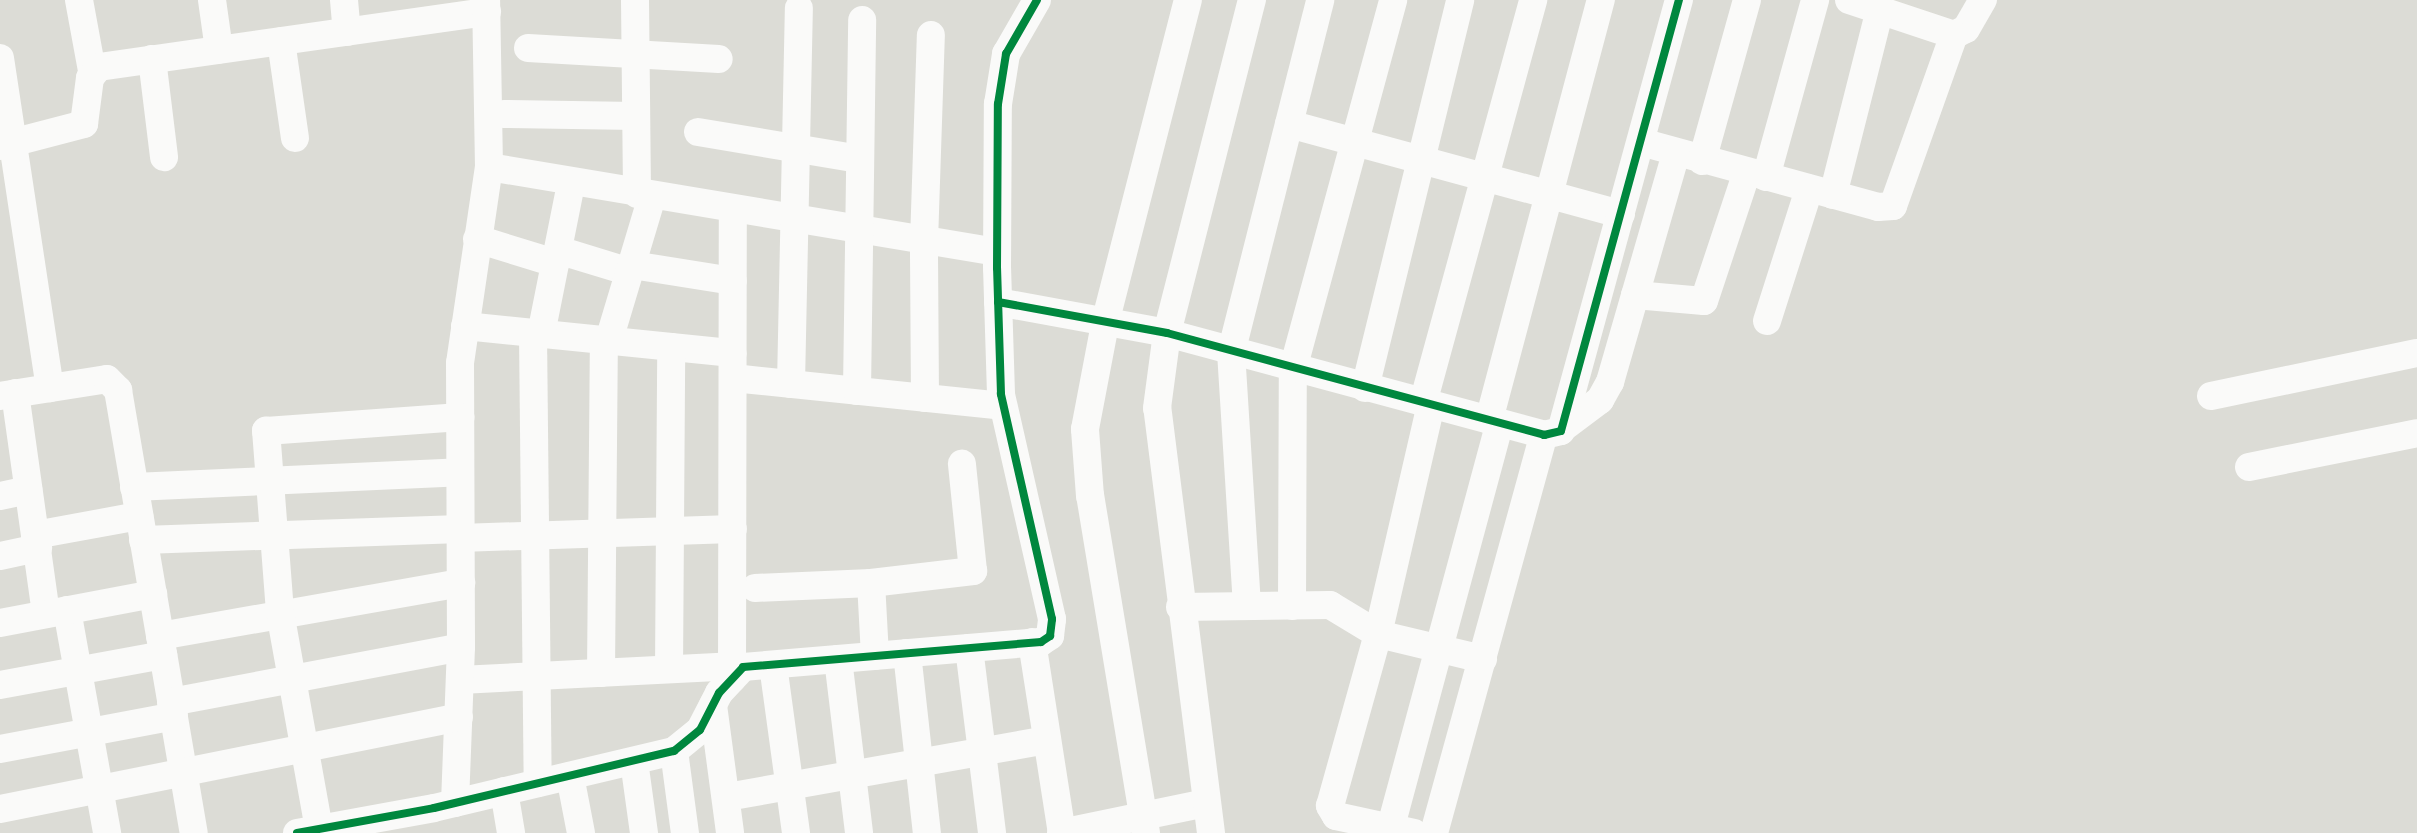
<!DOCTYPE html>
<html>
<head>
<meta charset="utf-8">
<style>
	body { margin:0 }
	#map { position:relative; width:2417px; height:833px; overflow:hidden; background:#dcdcd6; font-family:"Archivo Narrow",sans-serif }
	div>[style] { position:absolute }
	.minor>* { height:28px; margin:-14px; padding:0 14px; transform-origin:14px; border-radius:14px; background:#fafaf9 }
	.cycleway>* { height:8px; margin:-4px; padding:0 4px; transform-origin:4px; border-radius:4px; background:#00873e }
	span { translate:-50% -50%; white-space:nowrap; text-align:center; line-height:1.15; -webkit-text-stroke:5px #fff; paint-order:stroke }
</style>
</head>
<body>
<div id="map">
	<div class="minor">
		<div style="left:79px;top:0;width:72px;rotate:79.6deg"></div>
		<div style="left:212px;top:0;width:50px;rotate:82deg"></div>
		<div style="left:344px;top:0;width:32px;rotate:85deg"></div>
		<div style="left:635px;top:0;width:194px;rotate:89.4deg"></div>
		<div style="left:1849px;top:0;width:111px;rotate:18.4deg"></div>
		<div style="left:1954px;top:35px;width:13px;rotate:-27deg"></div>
		<div style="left:1966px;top:29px;width:34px;rotate:-60deg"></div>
		<div style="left:281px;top:41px;width:98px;rotate:81.8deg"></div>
		<div style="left:528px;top:48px;width:191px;rotate:3.3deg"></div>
		<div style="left:0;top:58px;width:334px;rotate:81.4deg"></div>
		<div style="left:152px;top:59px;width:99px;rotate:83deg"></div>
		<div style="left:504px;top:114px;width:132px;rotate:0.9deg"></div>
		<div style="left:1289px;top:124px;width:344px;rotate:15.2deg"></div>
		<div style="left:698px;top:132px;width:163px;rotate:9.5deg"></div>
		<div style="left:1641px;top:142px;width:246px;rotate:15.3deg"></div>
		<div style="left:1878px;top:207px;width:15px;rotate:-4deg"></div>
		<div style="left:1893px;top:206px;width:182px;rotate:-70.4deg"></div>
		<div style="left:0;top:146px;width:87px;rotate:-14.7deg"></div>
		<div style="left:84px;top:124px;width:46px;rotate:-82.6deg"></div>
		<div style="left:90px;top:78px;width:14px;rotate:-51deg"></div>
		<div style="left:99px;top:67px;width:392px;rotate:-8.1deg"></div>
		<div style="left:1702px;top:161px;width:167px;rotate:-74.4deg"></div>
		<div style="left:489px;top:167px;width:515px;rotate:9.5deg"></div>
		<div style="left:1766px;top:177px;width:184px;rotate:-74.5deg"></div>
		<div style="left:1833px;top:195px;width:192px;rotate:-75.8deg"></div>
		<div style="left:477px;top:239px;width:82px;rotate:17.1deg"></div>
		<div style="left:558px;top:250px;width:75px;rotate:17deg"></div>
		<div style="left:632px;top:265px;width:102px;rotate:9deg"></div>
		<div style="left:1635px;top:295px;width:69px;rotate:5deg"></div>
		<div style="left:1704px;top:301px;width:136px;rotate:-71.6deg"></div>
		<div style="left:998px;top:302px;width:172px;rotate:10.4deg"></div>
		<div style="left:1167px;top:333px;width:391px;rotate:15.1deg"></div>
		<div style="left:1544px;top:435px;width:17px;rotate:-13deg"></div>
		<div style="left:1561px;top:431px;width:447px;rotate:-74.7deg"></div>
		<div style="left:1767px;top:321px;width:139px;rotate:-72.3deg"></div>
		<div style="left:465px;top:326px;width:269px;rotate:5.8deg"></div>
		<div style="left:533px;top:333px;width:450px;rotate:89.4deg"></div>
		<div style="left:541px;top:334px;width:153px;rotate:-78.7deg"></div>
		<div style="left:609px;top:340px;width:149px;rotate:-73.3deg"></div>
		<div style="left:733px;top:378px;width:271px;rotate:5.9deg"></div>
		<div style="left:791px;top:384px;width:376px;rotate:-88.8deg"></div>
		<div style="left:1365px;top:388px;width:399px;rotate:-76.2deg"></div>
		<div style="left:857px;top:391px;width:371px;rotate:-89.2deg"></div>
		<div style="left:15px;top:393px;width:223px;rotate:82deg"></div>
		<div style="left:0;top:396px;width:108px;rotate:-9deg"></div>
		<div style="left:107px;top:379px;width:16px;rotate:45deg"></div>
		<div style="left:118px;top:390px;width:449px;rotate:80.3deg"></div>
		<div style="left:2211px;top:396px;width:210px;rotate:-11.8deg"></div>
		<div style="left:925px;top:398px;width:156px;rotate:-90.4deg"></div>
		<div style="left:924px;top:242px;width:207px;rotate:-88.1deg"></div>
		<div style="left:1423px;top:403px;width:418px;rotate:-74.7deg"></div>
		<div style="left:1489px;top:420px;width:435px;rotate:-75.1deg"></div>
		<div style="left:1564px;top:427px;width:45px;rotate:-36.9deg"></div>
		<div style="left:1600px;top:400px;width:21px;rotate:-61deg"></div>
		<div style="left:1610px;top:382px;width:238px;rotate:-73.9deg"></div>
		<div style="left:2249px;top:467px;width:171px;rotate:-11.4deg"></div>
		<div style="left:134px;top:487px;width:326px;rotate:-2.6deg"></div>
		<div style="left:0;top:496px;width:29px;rotate:-12deg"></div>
		<div style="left:35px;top:535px;width:106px;rotate:-10.4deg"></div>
		<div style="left:460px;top:538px;width:273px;rotate:-1.9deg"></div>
		<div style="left:143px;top:540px;width:318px;rotate:-2deg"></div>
		<div style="left:0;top:556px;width:39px;rotate:-12deg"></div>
		<div style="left:755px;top:588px;width:116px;rotate:-2.5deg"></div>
		<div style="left:1247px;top:606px;width:254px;rotate:-93.6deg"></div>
		<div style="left:1231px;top:353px;width:364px;rotate:-75.8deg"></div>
		<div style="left:1292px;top:606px;width:237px;rotate:-89.8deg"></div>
		<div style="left:1293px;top:369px;width:382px;rotate:-74.8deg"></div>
		<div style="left:1180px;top:607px;width:150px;rotate:-0.8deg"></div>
		<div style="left:1330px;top:605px;width:56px;rotate:31.1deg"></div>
		<div style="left:1378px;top:634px;width:108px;rotate:13.4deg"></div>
		<div style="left:67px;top:610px;width:227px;rotate:79.8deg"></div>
		<div style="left:0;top:623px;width:156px;rotate:-10.7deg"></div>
		<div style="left:160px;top:636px;width:306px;rotate:-10deg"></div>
		<div style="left:1032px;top:642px;width:193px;rotate:81.1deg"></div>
		<div style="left:969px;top:648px;width:186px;rotate:82.9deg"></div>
		<div style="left:907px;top:653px;width:181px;rotate:83.7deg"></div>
		<div style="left:875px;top:656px;width:73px;rotate:-93.1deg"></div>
		<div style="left:871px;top:583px;width:103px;rotate:-6.7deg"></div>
		<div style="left:973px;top:571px;width:108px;rotate:-95.9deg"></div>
		<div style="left:838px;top:659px;width:175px;rotate:83.1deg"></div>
		<div style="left:773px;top:665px;width:170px;rotate:82.2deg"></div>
		<div style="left:669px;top:669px;width:322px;rotate:-89.6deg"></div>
		<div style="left:601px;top:673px;width:333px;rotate:-89.5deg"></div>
		<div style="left:732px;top:679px;width:468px;rotate:-89.9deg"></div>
		<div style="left:460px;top:680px;width:272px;rotate:-2.9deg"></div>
		<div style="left:0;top:685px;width:166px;rotate:-10.4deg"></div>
		<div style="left:171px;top:702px;width:295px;rotate:-10.7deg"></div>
		<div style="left:713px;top:705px;width:129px;rotate:82.4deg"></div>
		<div style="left:0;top:749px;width:177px;rotate:-10.7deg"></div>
		<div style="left:674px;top:751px;width:83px;rotate:82.4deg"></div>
		<div style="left:634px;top:761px;width:73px;rotate:82.1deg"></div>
		<div style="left:570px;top:776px;width:58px;rotate:79.1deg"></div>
		<div style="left:504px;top:791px;width:43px;rotate:80.5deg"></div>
		<div style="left:727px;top:797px;width:325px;rotate:-10.1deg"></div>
		<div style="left:455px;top:803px;width:156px;rotate:-87.8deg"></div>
		<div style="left:461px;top:647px;width:284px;rotate:-90.2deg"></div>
		<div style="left:460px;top:363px;width:198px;rotate:-81.6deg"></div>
		<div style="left:489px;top:167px;width:167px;rotate:-91deg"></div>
		<div style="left:0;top:809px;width:468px;rotate:-11.3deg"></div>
		<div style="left:1391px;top:826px;width:417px;rotate:-74.9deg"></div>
		<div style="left:319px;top:829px;width:220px;rotate:-100.2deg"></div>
		<div style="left:280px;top:612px;width:182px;rotate:-94.4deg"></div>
		<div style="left:266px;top:431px;width:195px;rotate:-4.1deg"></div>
		<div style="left:297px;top:833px;width:139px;rotate:-10.3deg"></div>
		<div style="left:434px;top:808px;width:247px;rotate:-13.4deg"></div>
		<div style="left:674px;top:751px;width:33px;rotate:-39deg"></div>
		<div style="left:700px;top:730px;width:42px;rotate:-62.8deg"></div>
		<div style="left:719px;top:693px;width:35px;rotate:-47deg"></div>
		<div style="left:743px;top:667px;width:299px;rotate:-4.8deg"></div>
		<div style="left:1041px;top:642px;width:11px;rotate:-34deg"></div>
		<div style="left:1050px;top:636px;width:17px;rotate:-83deg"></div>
		<div style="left:1052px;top:619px;width:231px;rotate:-102.8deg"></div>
		<div style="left:1001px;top:394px;width:126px;rotate:-91.8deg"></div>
		<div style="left:997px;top:268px;width:164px;rotate:-89.7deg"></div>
		<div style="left:998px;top:104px;width:51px;rotate:-80.9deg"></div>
		<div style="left:1006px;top:54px;width:62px;rotate:-60.1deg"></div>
		<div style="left:1061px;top:833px;width:148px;rotate:-11.7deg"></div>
		<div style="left:1146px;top:833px;width:342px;rotate:-99.4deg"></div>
		<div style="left:1090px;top:496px;width:67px;rotate:-94.3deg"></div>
		<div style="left:1085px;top:429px;width:112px;rotate:-79.2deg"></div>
		<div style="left:1106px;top:319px;width:329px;rotate:-75.6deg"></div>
		<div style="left:1211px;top:833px;width:428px;rotate:-97.2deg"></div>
		<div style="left:1157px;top:408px;width:76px;rotate:-82.4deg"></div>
		<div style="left:1167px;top:333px;width:344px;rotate:-75.7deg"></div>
		<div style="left:1414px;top:833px;width:80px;rotate:-167.7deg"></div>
		<div style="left:1336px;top:816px;width:12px;rotate:-121deg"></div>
		<div style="left:1330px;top:806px;width:179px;rotate:-74.4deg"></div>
		<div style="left:1378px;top:634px;width:235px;rotate:-77deg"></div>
		<div style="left:1434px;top:833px;width:413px;rotate:-74.6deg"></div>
	</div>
	<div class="cycleway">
		<div style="left:998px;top:302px;width:172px;rotate:10.4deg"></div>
		<div style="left:1167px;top:333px;width:391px;rotate:15.1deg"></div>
		<div style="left:1544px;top:435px;width:17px;rotate:-13deg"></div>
		<div style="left:1561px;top:431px;width:447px;rotate:-74.7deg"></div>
		<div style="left:297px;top:833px;width:139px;rotate:-10.3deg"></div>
		<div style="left:434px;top:808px;width:247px;rotate:-13.4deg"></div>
		<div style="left:674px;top:751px;width:33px;rotate:-39deg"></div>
		<div style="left:700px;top:730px;width:42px;rotate:-62.8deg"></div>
		<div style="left:719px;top:693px;width:35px;rotate:-47deg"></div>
		<div style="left:743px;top:667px;width:299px;rotate:-4.8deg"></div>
		<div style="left:1041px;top:642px;width:11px;rotate:-34deg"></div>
		<div style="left:1050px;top:636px;width:17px;rotate:-83deg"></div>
		<div style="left:1052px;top:619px;width:231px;rotate:-102.8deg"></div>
		<div style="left:1001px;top:394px;width:126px;rotate:-91.8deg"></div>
		<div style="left:997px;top:268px;width:164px;rotate:-89.7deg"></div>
		<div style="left:998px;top:104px;width:51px;rotate:-80.9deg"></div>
		<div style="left:1006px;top:54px;width:62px;rotate:-60.1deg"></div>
	</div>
</div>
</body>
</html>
